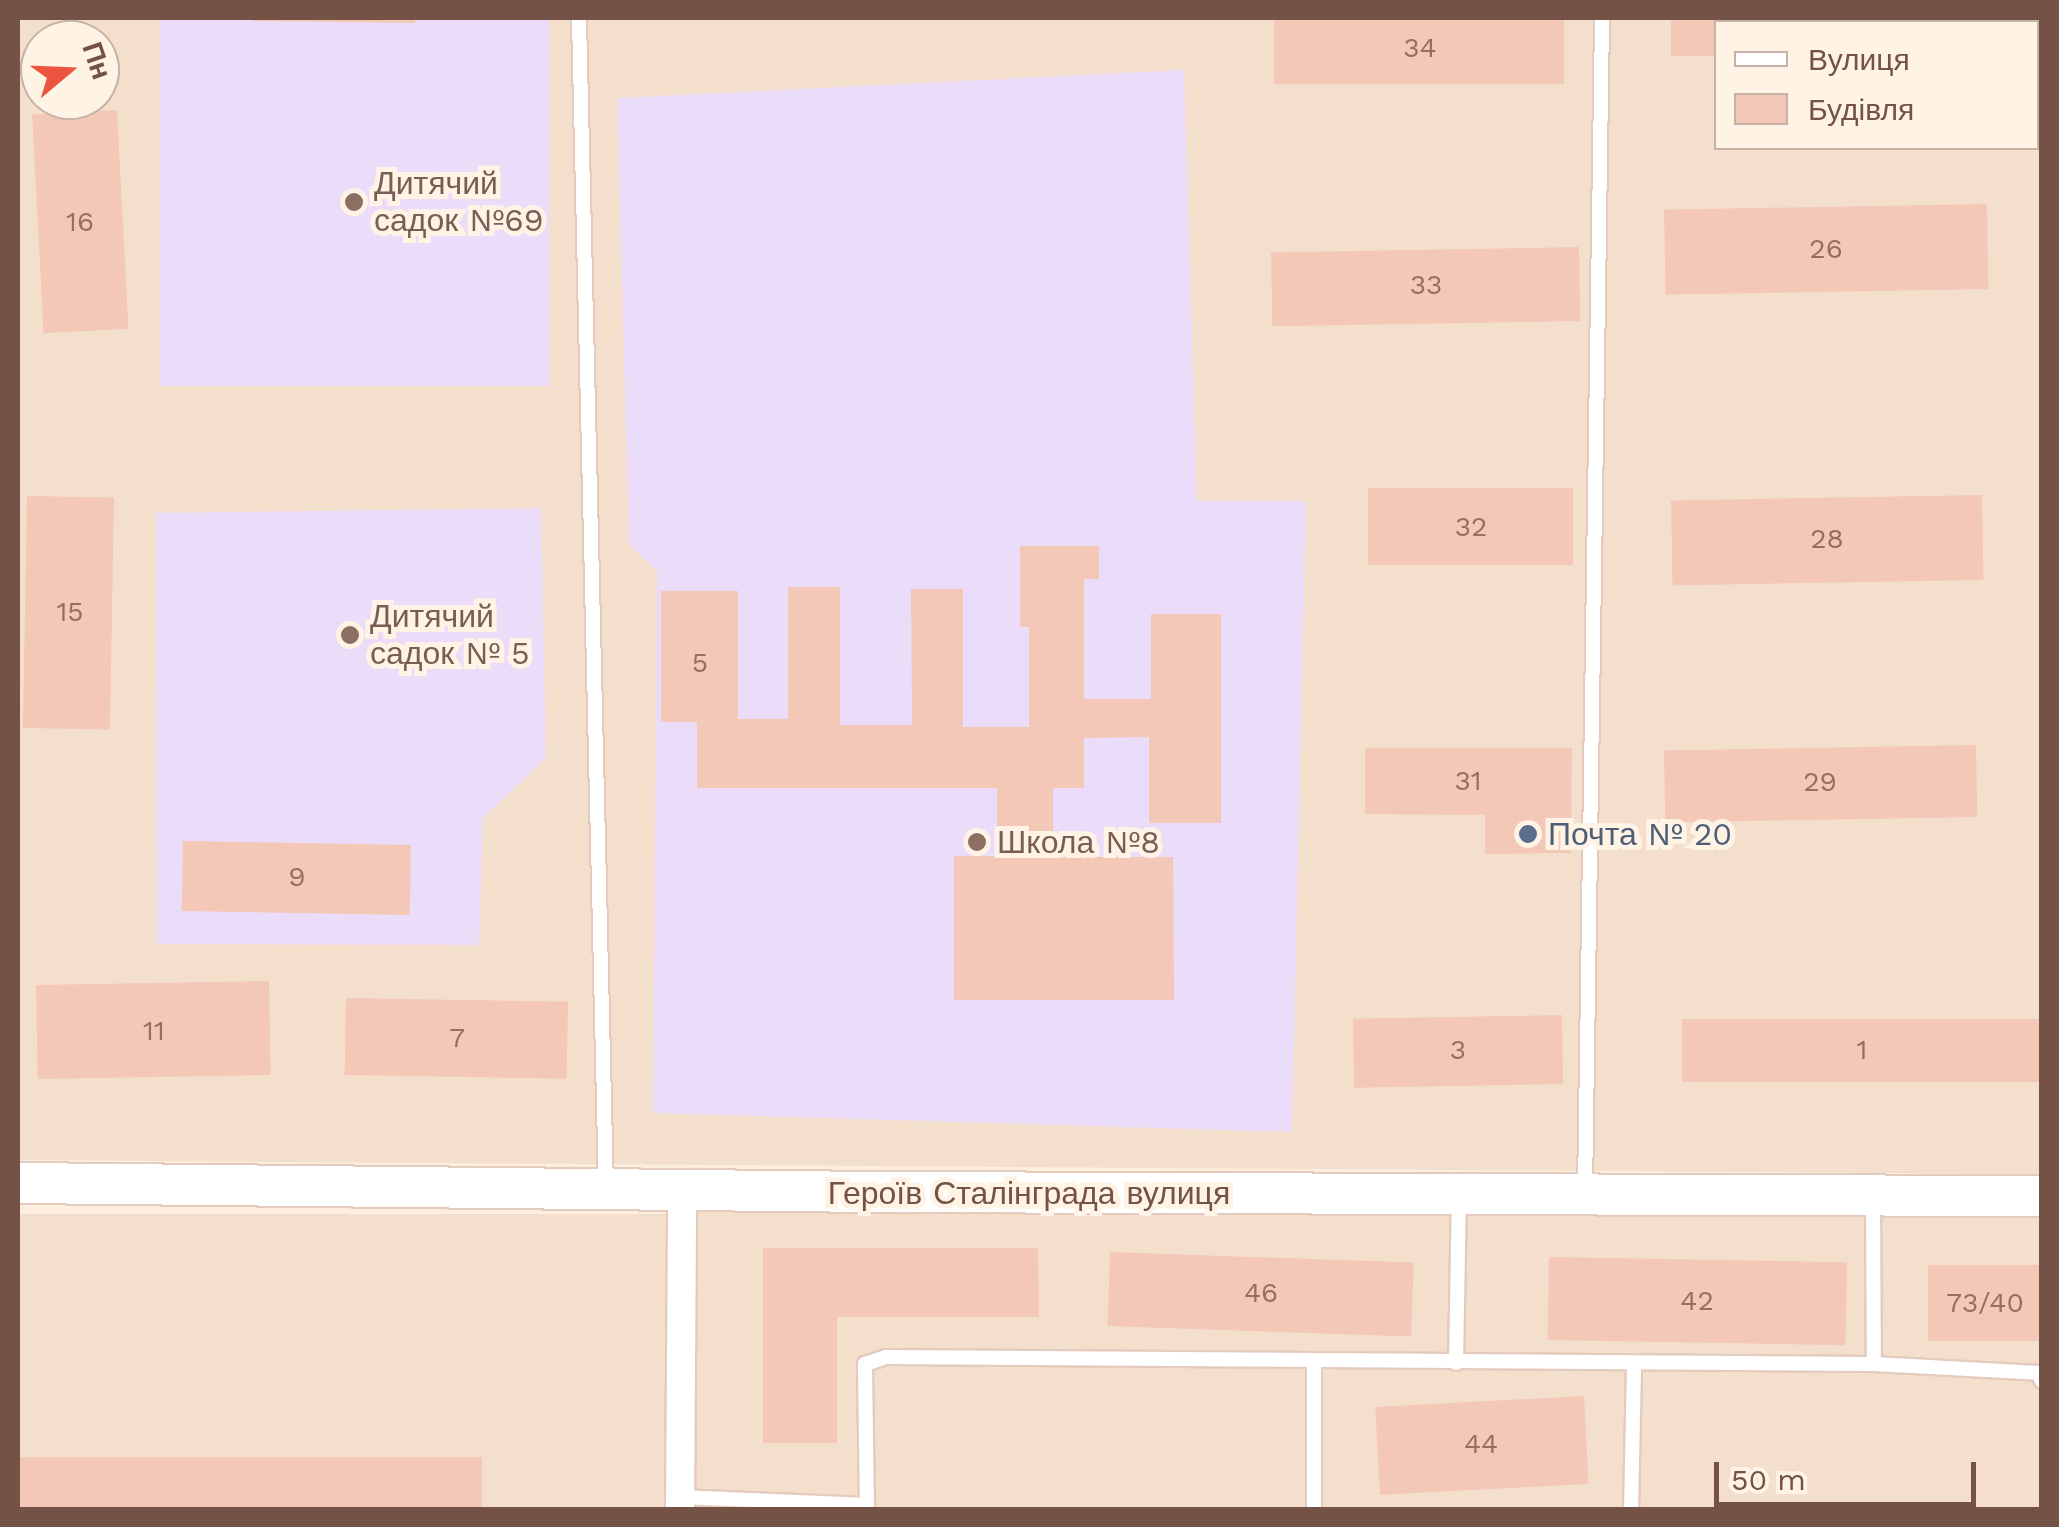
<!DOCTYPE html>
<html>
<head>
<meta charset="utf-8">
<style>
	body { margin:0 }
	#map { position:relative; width:2059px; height:1527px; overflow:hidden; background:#fdeedf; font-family:"Work Sans",sans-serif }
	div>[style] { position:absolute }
	.residential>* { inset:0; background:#f4dfcd; transform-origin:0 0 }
	.education>* { inset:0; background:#ebdcf9; transform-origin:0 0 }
	.building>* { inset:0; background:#f3c8b6; transform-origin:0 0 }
	.roads { filter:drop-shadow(2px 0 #e3cbbe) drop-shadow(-2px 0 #e3cbbe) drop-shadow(0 2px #e3cbbe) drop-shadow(0 -2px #e3cbbe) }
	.lane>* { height:14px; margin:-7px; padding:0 7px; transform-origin:7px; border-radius:7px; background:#fff }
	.street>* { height:28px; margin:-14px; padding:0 14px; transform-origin:14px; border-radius:14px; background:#fff }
	.secondary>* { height:40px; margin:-20px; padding:0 20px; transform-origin:20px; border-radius:20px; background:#fff }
	.dots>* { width:28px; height:28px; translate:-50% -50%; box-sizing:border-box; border:5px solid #fff3e6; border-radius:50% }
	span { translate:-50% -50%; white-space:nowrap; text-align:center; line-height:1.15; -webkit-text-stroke:10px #fff3e6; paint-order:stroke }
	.number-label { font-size:28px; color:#947062 }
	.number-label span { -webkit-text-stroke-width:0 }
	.education-label { font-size:32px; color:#785e54 }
	.left { translate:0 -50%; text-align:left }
	.service-label { font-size:32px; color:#4e5e75 }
	.street-label { font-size:32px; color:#745246 }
	.frame { position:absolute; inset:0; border:20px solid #745246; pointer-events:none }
	.legend { position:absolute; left:1714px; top:20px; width:325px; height:130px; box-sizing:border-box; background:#fff3e6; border:2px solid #c7b3a6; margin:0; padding:12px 18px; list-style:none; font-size:30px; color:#745246 }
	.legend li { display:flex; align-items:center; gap:20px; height:50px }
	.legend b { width:50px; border:2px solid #c7b3a6 }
	.north { position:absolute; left:20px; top:20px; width:100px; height:100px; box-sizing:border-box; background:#fff3e6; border:2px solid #c7b3a6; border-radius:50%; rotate:71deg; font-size:28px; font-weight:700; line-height:40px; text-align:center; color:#745246 }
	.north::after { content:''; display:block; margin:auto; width:35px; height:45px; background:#eb5540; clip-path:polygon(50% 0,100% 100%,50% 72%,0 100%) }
	.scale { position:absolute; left:1714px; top:1462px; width:262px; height:45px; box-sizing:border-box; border:5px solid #745246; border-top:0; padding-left:12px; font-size:30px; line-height:35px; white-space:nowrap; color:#745246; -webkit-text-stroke:8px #fff3e6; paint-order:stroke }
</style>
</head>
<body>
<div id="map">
	<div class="residential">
		<div style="clip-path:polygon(evenodd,18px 18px,2041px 18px,2041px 1174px,18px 1160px,18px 18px,1716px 22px,2036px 22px,2036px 148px,1716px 148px,1716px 22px,18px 18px,40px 40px,100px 40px,100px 100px,40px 100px,40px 40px)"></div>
		<div style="left:692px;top:1212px;width:1349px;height:298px"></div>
		<div style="left:669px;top:1214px;width:295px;height:651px;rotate:90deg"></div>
	</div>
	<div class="education">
		<div style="left:160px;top:18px;width:389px;height:368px"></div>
		<div style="clip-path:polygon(1184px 70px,1197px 501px,1306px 501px,1292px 1132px,653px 1113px,657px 571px,629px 544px,617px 98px)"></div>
		<div style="clip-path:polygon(541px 508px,546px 758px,483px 818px,479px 945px,157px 944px,156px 513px)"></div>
	</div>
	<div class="building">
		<div style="clip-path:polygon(252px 18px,415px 18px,415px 23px,252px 21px)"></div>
		<div style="left:1274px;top:18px;width:290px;height:66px"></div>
		<div style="clip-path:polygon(1671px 18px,2042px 18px,2042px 54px,2036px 54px,2036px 22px,1716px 22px,1716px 56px,1671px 56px)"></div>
		<div style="left:117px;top:110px;width:219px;height:85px;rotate:87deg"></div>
		<div style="left:1987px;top:204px;width:85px;height:323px;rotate:89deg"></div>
		<div style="left:1579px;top:247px;width:74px;height:308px;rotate:89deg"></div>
		<div style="left:1368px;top:488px;width:205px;height:77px"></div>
		<div style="left:1982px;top:495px;width:85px;height:311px;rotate:89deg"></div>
		<div style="left:27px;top:496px;width:87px;height:232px;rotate:1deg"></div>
		<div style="clip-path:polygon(1020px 546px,1099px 546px,1099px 579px,1084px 579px,1084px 699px,1151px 699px,1151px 614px,1221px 614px,1221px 823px,1149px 823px,1149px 737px,1084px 738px,1084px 788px,1053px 788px,1053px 857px,1173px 857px,1174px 1000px,954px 1000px,954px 856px,997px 856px,997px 788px,697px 788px,697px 722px,661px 722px,661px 591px,738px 591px,738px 719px,788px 719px,788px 587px,840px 587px,840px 725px,912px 725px,911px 589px,963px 589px,963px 727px,1029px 727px,1029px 627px,1020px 627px)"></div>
		<div style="left:1976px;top:745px;width:72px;height:312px;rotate:89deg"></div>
		<div style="clip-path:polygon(1365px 748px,1572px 748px,1571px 853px,1485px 854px,1485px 815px,1365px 814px)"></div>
		<div style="left:183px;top:841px;width:228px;height:70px;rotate:1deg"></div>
		<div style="left:269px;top:981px;width:94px;height:233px;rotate:89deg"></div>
		<div style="left:346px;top:998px;width:222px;height:77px;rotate:1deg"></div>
		<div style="left:1562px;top:1015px;width:69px;height:209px;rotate:89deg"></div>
		<div style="left:1682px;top:1019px;width:360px;height:63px"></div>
		<div style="clip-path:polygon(763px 1248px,1038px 1248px,1039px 1317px,837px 1317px,837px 1443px,763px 1443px)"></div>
		<div style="left:1110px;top:1252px;width:304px;height:74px;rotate:2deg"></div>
		<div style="left:1549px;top:1257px;width:298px;height:83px;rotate:1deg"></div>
		<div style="left:1928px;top:1265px;width:114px;height:76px"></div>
		<div style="left:1584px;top:1396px;width:88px;height:209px;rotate:87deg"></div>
		<div style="left:18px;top:1457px;width:464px;height:53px"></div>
	</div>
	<div class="roads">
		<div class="lane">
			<div style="left:579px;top:18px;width:1168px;rotate:88.68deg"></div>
			<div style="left:1585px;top:1192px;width:1174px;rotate:-89.17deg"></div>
			<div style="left:1873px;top:1197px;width:167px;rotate:89.7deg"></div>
			<div style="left:1456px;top:1363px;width:166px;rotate:-89deg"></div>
			<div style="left:680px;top:1497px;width:187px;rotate:2.4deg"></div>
			<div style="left:867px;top:1510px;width:146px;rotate:-90.8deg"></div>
			<div style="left:865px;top:1364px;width:22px;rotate:-18deg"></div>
			<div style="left:886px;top:1357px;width:988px;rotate:0.41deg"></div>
			<div style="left:1874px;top:1364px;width:164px;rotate:3.1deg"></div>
			<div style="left:2038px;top:1373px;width:9px;rotate:63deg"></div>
			<div style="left:1314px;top:1510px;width:148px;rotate:-90deg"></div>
			<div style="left:1631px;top:1510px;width:146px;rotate:-88.8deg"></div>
		</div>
		<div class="street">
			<div style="left:680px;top:1510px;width:320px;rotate:-89.6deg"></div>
		</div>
		<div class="secondary">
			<div style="left:18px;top:1183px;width:861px;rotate:0.6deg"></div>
			<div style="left:879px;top:1192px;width:1163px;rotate:0.2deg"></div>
		</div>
	</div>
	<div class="dots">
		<div style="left:354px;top:202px;background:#8d6e63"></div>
		<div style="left:350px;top:635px;background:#8d6e63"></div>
		<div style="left:1528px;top:834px;background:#5c6f8a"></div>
		<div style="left:977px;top:842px;background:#8d6e63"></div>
	</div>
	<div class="number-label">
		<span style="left:1420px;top:48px">34</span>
		<span style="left:80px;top:222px">16</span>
		<span style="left:1826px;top:249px">26</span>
		<span style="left:1426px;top:285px">33</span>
		<span style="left:1471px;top:527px">32</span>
		<span style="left:1827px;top:539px">28</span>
		<span style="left:70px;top:612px">15</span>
		<span style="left:700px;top:663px">5</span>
		<span style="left:1468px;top:781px">31</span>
		<span style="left:1820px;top:782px">29</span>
		<span style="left:297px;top:877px">9</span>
		<span style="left:154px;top:1031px">11</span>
		<span style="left:457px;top:1038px">7</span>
		<span style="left:1458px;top:1050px">3</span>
		<span style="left:1862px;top:1050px">1</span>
		<span style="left:1261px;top:1293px">46</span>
		<span style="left:1697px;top:1301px">42</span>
		<span style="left:1985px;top:1303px">73/40</span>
		<span style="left:1481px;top:1444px">44</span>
	</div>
	<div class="education-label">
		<span class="left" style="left:374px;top:202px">Дитячий<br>садок №69</span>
		<span class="left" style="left:370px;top:635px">Дитячий<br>садок № 5</span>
		<span class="left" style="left:997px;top:842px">Школа №8</span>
	</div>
	<div class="service-label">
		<span class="left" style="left:1548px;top:834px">Почта № 20</span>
	</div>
	<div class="street-label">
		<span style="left:1029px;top:1193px">Героїв Сталінграда вулиця</span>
	</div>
	<div class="frame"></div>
	<ul class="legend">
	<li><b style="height:12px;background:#fff"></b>Вулиця</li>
	<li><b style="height:28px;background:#f3c8b6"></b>Будівля</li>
	</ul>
	<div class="north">Пн</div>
	<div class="scale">50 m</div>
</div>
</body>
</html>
